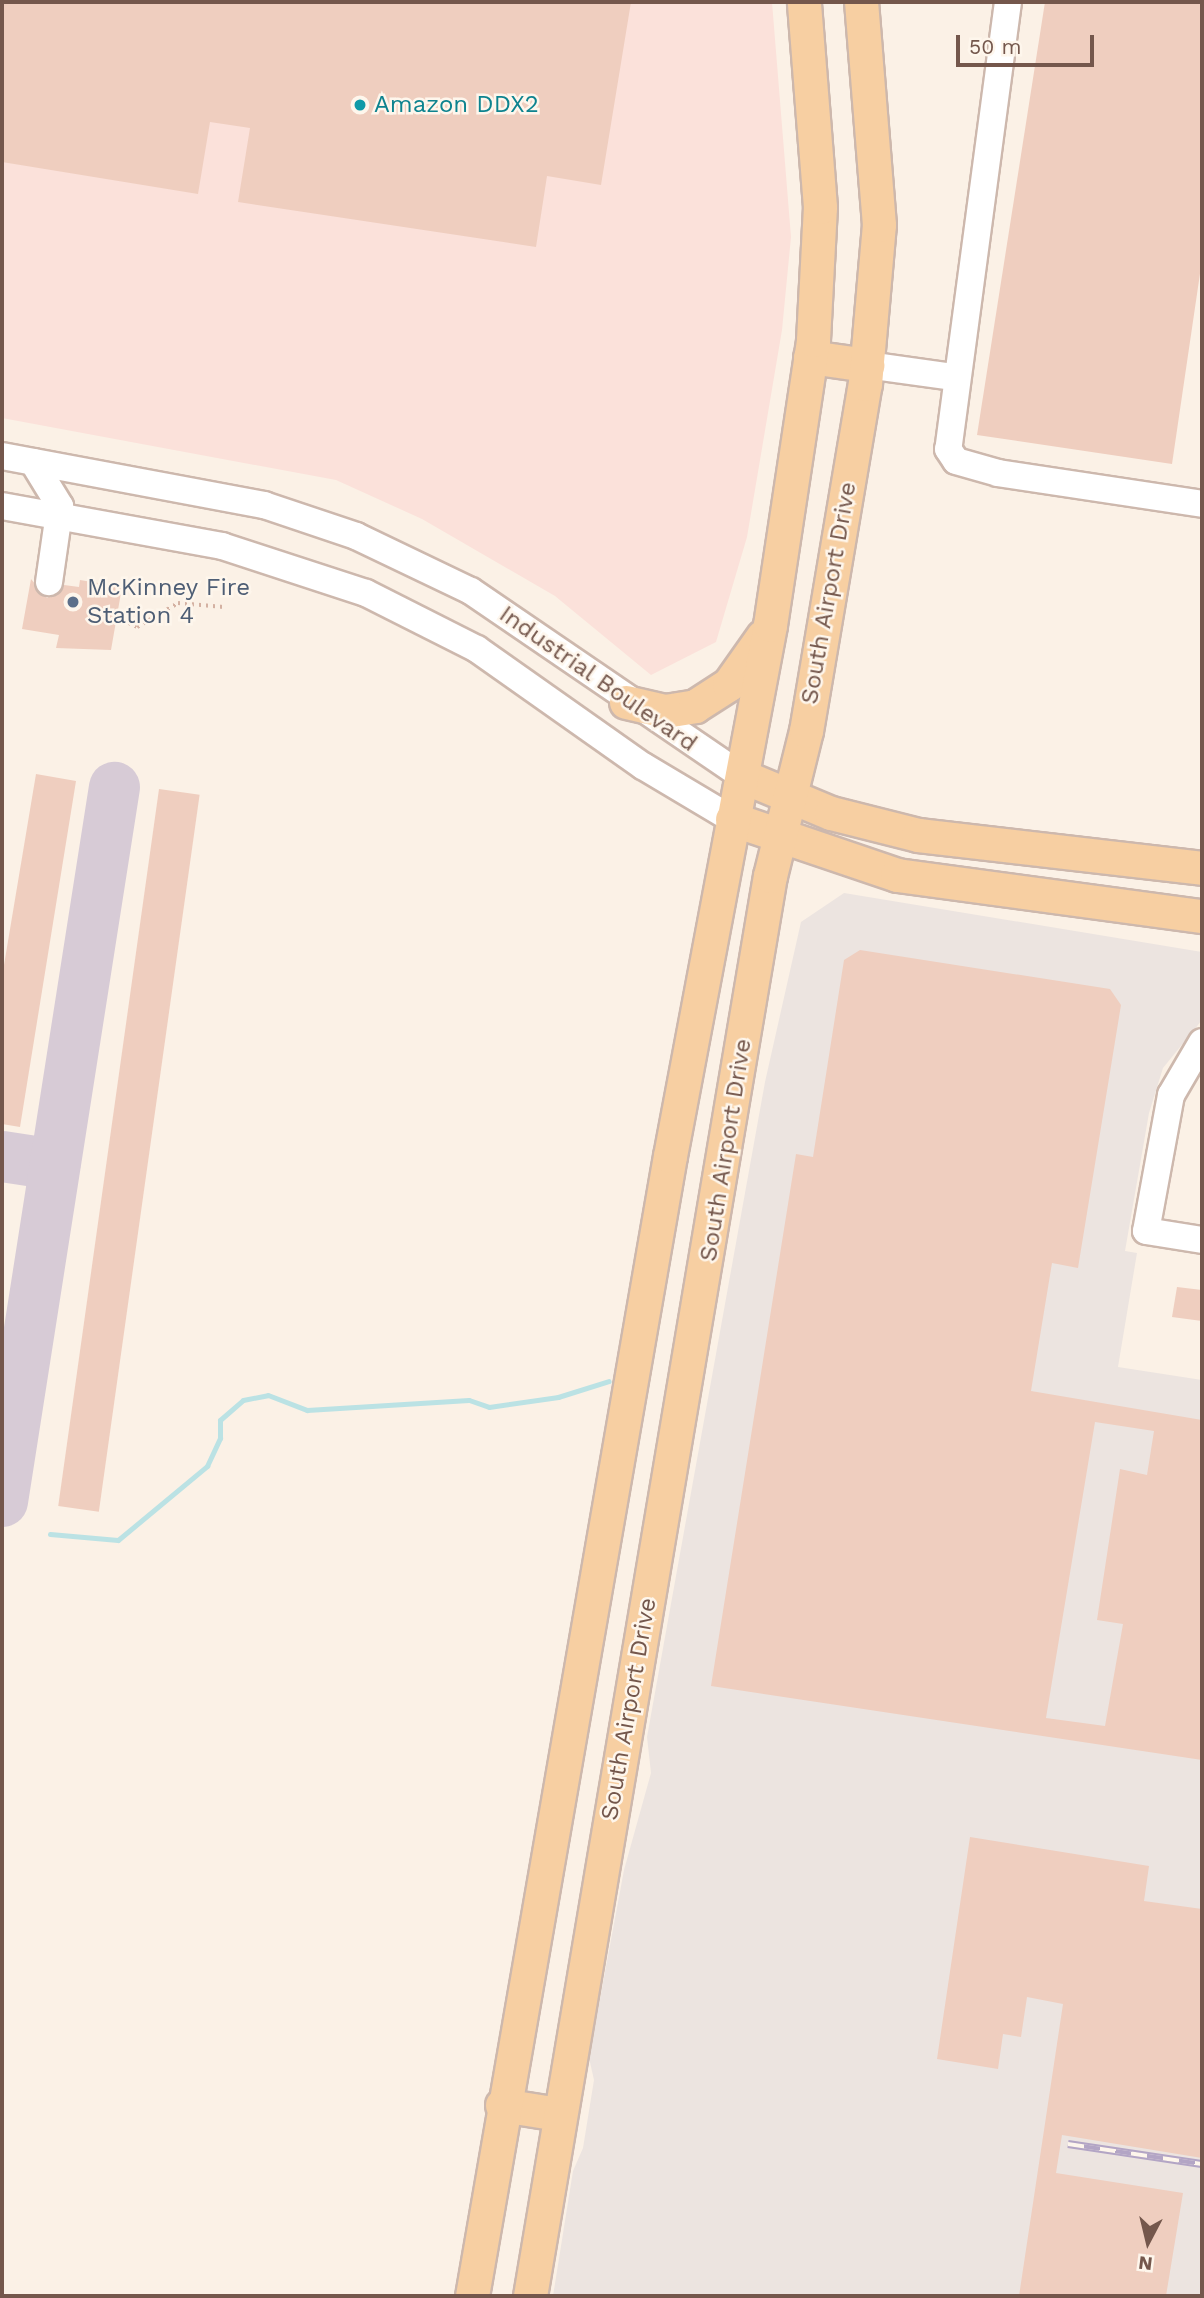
<!DOCTYPE html>
<html>
<head>
<meta charset="utf-8">
<style>
	body { margin:0 }
	#map { position:relative; width:1204px; height:2298px; overflow:hidden; background:#fbf1e6; font-family:"Work Sans",sans-serif }
	div>[style] { position:absolute }
	.commercial>* { inset:0; background:#fbe1da }
	.industrial>* { inset:0; background:#ece4e0 }
	.stream>* { height:5px; margin:-2.5px; padding:0 2.5px; transform-origin:2.5px; border-radius:2.5px; background:#bbe2e4 }
	.taxiway>* { height:51px; margin:-25.5px; padding:0 25.5px; transform-origin:25.5px; border-radius:25.5px; background:#d7cbd6 }
	.building>* { inset:0; background:#efcebf; transform-origin:0 0 }
	.path>* { height:3.5px; margin-top:-1.75px; transform-origin:0; background:repeating-linear-gradient(90deg,#d4b1a2 0 2px,transparent 0 7px) }
	.roads { filter:drop-shadow(2px 0 #cdb8ad) drop-shadow(-2px 0 #cdb8ad) drop-shadow(0 2px #cdb8ad) drop-shadow(0 -2px #cdb8ad) }
	.minor>* { height:26px; margin:-13px; padding:0 13px; transform-origin:13px; border-radius:13px; background:#fff }
	.major>* { height:33px; margin:-16.5px; padding:0 16.5px; transform-origin:16.5px; border-radius:16.5px; background:#f7cfa2 }
	.rail>* { height:8px; margin-top:-4px; transform-origin:0; background:repeating-linear-gradient(90deg,#fef6ec 0 16px,#b3a5c5 0 32px); box-sizing:border-box; border-block:2px solid #b3a5c5 }
	.dots>* { width:19px; height:19px; translate:-50% -50%; box-sizing:border-box; border:4px solid #fef6ec; border-radius:50% }
	span { translate:-50% -50%; white-space:nowrap; text-align:center; line-height:1.15; -webkit-text-stroke:5px #fef6ec; paint-order:stroke }
	.culture-label { font-size:24px; color:#0d838f }
	.left { translate:0 -50%; text-align:left }
	.service-label { font-size:24px; color:#4e5e75 }
	.street-label { font-size:24px; color:#74574c }
	.frame { position:absolute; inset:0; border:4px solid #74574c; pointer-events:none }
	.north { position:absolute; left:1113px; top:2207px; width:70px; height:70px; -webkit-text-stroke:5px #fef6ec; paint-order:stroke; rotate:187deg; font-size:19px; font-weight:700; line-height:28px; text-align:center; color:#74574c }
	.north::after { content:''; display:block; margin:auto; width:24px; height:32px; background:#74574c; clip-path:polygon(50% 0,100% 100%,50% 72%,0 100%) }
	.scale { position:absolute; left:956px; top:35px; width:138px; height:32px; box-sizing:border-box; border:4px solid #74574c; border-top:0; padding-left:9px; font-size:21px; line-height:24px; white-space:nowrap; color:#74574c; -webkit-text-stroke:5px #fef6ec; paint-order:stroke }
</style>
</head>
<body>
<div id="map">
	<div class="commercial">
		<div style="clip-path:polygon(2px 2px,772px 2px,791px 237px,782px 330px,747px 537px,716px 642px,651px 675px,555px 596px,422px 519px,336px 480px,2px 418px)"></div>
	</div>
	<div class="industrial">
		<div style="clip-path:polygon(844px 893px,1202px 952px,1202px 1020px,1163px 1068px,1149px 1113px,1125px 1251px,1137px 1253px,1118px 1367px,1202px 1380px,1202px 2296px,553px 2296px,573px 2171px,583px 2148px,594px 2080px,589px 2058px,624px 1870px,651px 1773px,647px 1737px,765px 1082px,801px 922px)"></div>
	</div>
	<div class="stream">
		<div style="left:50px;top:1534px;width:68px;rotate:5deg"></div>
		<div style="left:118px;top:1540px;width:116px;rotate:-39.7deg"></div>
		<div style="left:207px;top:1466px;width:31px;rotate:-65deg"></div>
		<div style="left:220px;top:1438px;width:18px;rotate:-90deg"></div>
		<div style="left:220px;top:1420px;width:30px;rotate:-41deg"></div>
		<div style="left:243px;top:1400px;width:25px;rotate:-11deg"></div>
		<div style="left:268px;top:1395px;width:42px;rotate:21deg"></div>
		<div style="left:307px;top:1410px;width:162px;rotate:-3.5deg"></div>
		<div style="left:469px;top:1400px;width:21px;rotate:19deg"></div>
		<div style="left:489px;top:1407px;width:70px;rotate:-8.2deg"></div>
		<div style="left:558px;top:1397px;width:53px;rotate:-17.4deg"></div>
	</div>
	<div class="taxiway">
		<div style="left:2px;top:1156px;width:53px;rotate:8.7deg"></div>
		<div style="left:2px;top:1501px;width:723px;rotate:-81.09deg"></div>
	</div>
	<div class="building">
		<div style="clip-path:polygon(2px 2px,631px 2px,601px 185px,547px 176px,536px 247px,238px 202px,250px 128px,210px 122px,198px 194px,2px 162px)"></div>
		<div style="clip-path:polygon(1045px 2px,1202px 2px,1202px 260px,1172px 464px,977px 435px)"></div>
		<div style="clip-path:polygon(31px 579px,47px 598px,64px 585px,79px 587px,80px 580px,122px 587px,111px 650px,56px 648px,59px 635px,22px 629px)"></div>
		<div style="clip-path:polygon(36px 774px,76px 781px,20px 1127px,2px 1124px,2px 977px)"></div>
		<div style="left:159px;top:789px;width:41px;height:724px;rotate:8deg"></div>
		<div style="clip-path:polygon(evenodd,860px 950px,1110px 989px,1121px 1005px,1078px 1268px,1052px 1263px,1031px 1391px,1202px 1420px,1202px 1760px,711px 1686px,796px 1154px,813px 1157px,844px 960px,860px 950px,1095px 1422px,1154px 1431px,1147px 1475px,1120px 1469px,1097px 1620px,1123px 1624px,1105px 1726px,1046px 1718px,1095px 1422px)"></div>
		<div style="clip-path:polygon(1177px 1287px,1202px 1290px,1202px 1321px,1172px 1317px)"></div>
		<div style="clip-path:polygon(970px 1837px,1149px 1866px,1144px 1901px,1202px 1909px,1202px 2158px,1062px 2135px,1056px 2173px,1183px 2193px,1166px 2296px,1019px 2296px,1063px 2004px,1027px 1997px,1021px 2037px,1003px 2034px,998px 2069px,937px 2059px)"></div>
	</div>
	<div class="path">
		<div style="left:116px;top:617px;width:23px;rotate:25deg"></div>
		<div style="left:137px;top:627px;width:48px;rotate:-30.3deg"></div>
		<div style="left:178px;top:603px;width:46px;rotate:5deg"></div>
	</div>
	<div class="roads">
		<div class="minor">
			<div style="left:1008px;top:2px;width:451px;rotate:97.6deg"></div>
			<div style="left:948px;top:449px;width:14px;rotate:56deg"></div>
			<div style="left:956px;top:461px;width:44px;rotate:15.9deg"></div>
			<div style="left:998px;top:473px;width:206px;rotate:8.6deg"></div>
			<div style="left:867px;top:365px;width:88px;rotate:7.9deg"></div>
			<div style="left:2px;top:456px;width:267px;rotate:10.6deg"></div>
			<div style="left:264px;top:505px;width:97px;rotate:18.6deg"></div>
			<div style="left:356px;top:536px;width:127px;rotate:25.6deg"></div>
			<div style="left:471px;top:591px;width:328px;rotate:34.3deg"></div>
			<div style="left:33px;top:462px;width:52px;rotate:58.5deg"></div>
			<div style="left:60px;top:506px;width:77px;rotate:98.2deg"></div>
			<div style="left:2px;top:506px;width:224px;rotate:10.3deg"></div>
			<div style="left:222px;top:546px;width:151px;rotate:18.1deg"></div>
			<div style="left:366px;top:593px;width:124px;rotate:26.8deg"></div>
			<div style="left:477px;top:649px;width:203px;rotate:35.2deg"></div>
			<div style="left:643px;top:766px;width:104px;rotate:30.8deg"></div>
			<div style="left:1202px;top:1042px;width:61px;rotate:120.3deg"></div>
			<div style="left:1171px;top:1095px;width:138px;rotate:100.4deg"></div>
			<div style="left:1146px;top:1231px;width:57px;rotate:9.1deg"></div>
		</div>
		<div class="major">
			<div style="left:810px;top:357px;width:58px;rotate:8deg"></div>
			<div style="left:626px;top:702px;width:40px;rotate:13deg"></div>
			<div style="left:665px;top:711px;width:30px;rotate:-9deg"></div>
			<div style="left:695px;top:706px;width:40px;rotate:-32.9deg"></div>
			<div style="left:729px;top:684px;width:59px;rotate:-54.7deg"></div>
			<div style="left:742px;top:776px;width:96px;rotate:22.6deg"></div>
			<div style="left:831px;top:813px;width:90px;rotate:14.2deg"></div>
			<div style="left:918px;top:835px;width:286px;rotate:6.6deg"></div>
			<div style="left:732px;top:819px;width:174px;rotate:18.7deg"></div>
			<div style="left:897px;top:875px;width:308px;rotate:7.7deg"></div>
			<div style="left:502px;top:2105px;width:57px;rotate:9.1deg"></div>
			<div style="left:472px;top:2296px;width:1157px;rotate:-80.15deg"></div>
			<div style="left:670px;top:1156px;width:540px;rotate:-79.33deg"></div>
			<div style="left:770px;top:625px;width:288px;rotate:-81.4deg"></div>
			<div style="left:813px;top:340px;width:133px;rotate:-87deg"></div>
			<div style="left:820px;top:207px;width:206px;rotate:-94.5deg"></div>
			<div style="left:530px;top:2296px;width:1440px;rotate:-80.41deg"></div>
			<div style="left:770px;top:876px;width:149px;rotate:-76.1deg"></div>
			<div style="left:806px;top:731px;width:352px;rotate:-80.4deg"></div>
			<div style="left:865px;top:384px;width:160px;rotate:-85deg"></div>
			<div style="left:879px;top:225px;width:224px;rotate:-94.6deg"></div>
		</div>
	</div>
	<div class="rail">
		<div style="left:1068px;top:2144px;width:135px;rotate:8.5deg"></div>
	</div>
	<div class="dots">
		<div style="left:360px;top:105px;background:#0f9aa8"></div>
		<div style="left:73px;top:602px;background:#5c6f8a"></div>
	</div>
	<div class="culture-label">
		<span class="left" style="left:374px;top:105px">Amazon DDX2</span>
	</div>
	<div class="service-label">
		<span class="left" style="left:87px;top:602px">McKinney Fire<br>Station 4</span>
	</div>
	<div class="street-label">
		<span style="left:829px;top:593px;rotate:-80deg">South Airport Drive</span>
		<span style="left:598px;top:679px;rotate:35deg">Industrial Boulevard</span>
		<span style="left:726px;top:1150px;rotate:-81deg">South Airport Drive</span>
		<span style="left:629px;top:1709px;rotate:-80deg">South Airport Drive</span>
	</div>
	<div class="frame"></div>
	<div class="north">N</div>
	<div class="scale">50 m</div>
</div>
</body>
</html>
